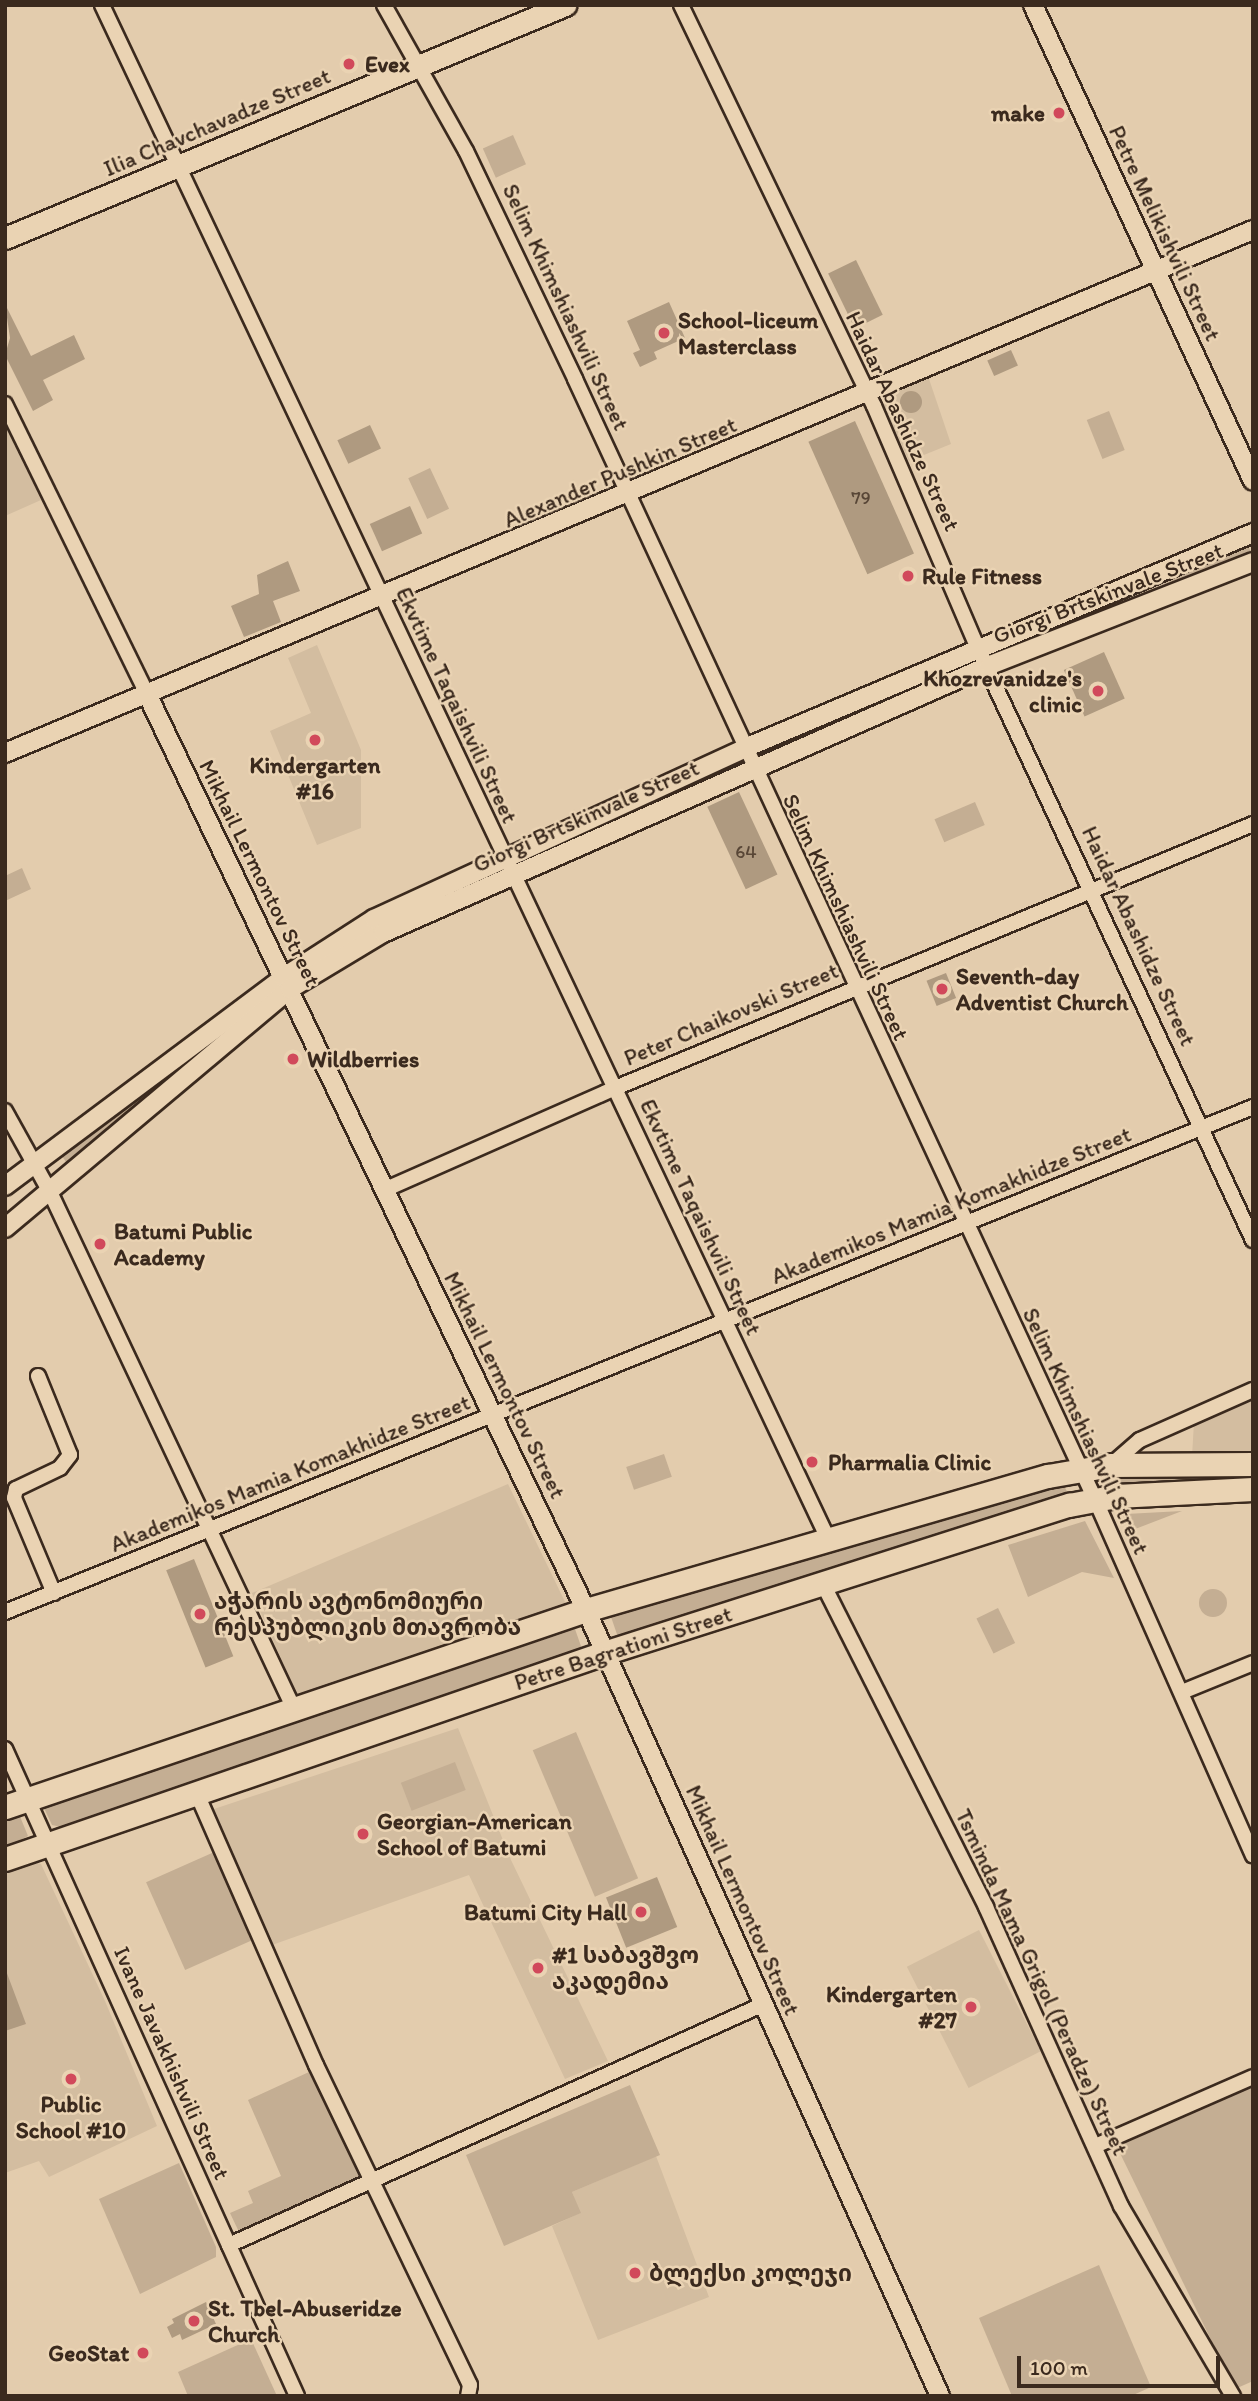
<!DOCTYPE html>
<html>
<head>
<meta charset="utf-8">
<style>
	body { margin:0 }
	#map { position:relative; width:1258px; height:2401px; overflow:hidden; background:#e3ccad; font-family:Itim,"Noto Sans Georgian",sans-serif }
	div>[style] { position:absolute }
	.built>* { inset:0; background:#d3bda0; transform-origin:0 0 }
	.green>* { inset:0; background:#c4ae93; transform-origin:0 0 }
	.round { border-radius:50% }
	.building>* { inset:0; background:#af9a80; transform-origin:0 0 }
	.roads { filter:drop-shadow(2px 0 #3b2a1e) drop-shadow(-2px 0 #3b2a1e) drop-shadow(0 2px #3b2a1e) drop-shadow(0 -2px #3b2a1e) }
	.minor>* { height:14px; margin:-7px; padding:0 7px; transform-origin:7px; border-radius:7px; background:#ead3b3 }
	.tertiary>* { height:18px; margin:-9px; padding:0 9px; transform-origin:9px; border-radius:9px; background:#ead3b3 }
	.secondary>* { height:21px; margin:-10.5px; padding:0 10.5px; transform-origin:10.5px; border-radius:10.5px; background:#ead3b3 }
	.primary>* { height:23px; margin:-11.5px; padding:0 11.5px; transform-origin:11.5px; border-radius:11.5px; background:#ead3b3 }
	.dots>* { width:19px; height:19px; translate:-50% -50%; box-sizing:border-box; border:4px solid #ead3b3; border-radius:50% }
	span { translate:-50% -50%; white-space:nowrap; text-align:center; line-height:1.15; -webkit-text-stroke:5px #ead3b3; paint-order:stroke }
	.number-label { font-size:19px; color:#584636 }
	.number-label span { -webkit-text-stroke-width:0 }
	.poi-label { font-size:23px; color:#3b2a1e; font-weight:700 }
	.left { translate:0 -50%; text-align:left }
	.right { translate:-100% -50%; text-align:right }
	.street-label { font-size:23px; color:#3b2a1e }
	.frame { position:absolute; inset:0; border:7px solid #3b2a1e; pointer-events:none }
	.scale { position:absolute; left:1017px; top:2356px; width:203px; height:32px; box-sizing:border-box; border:4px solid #3b2a1e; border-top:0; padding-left:9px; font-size:21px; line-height:24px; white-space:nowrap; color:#3b2a1e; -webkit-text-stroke:5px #ead3b3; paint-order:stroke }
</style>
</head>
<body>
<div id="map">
	<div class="built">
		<div style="clip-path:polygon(928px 376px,951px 444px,909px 461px,883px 404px,888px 394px)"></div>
		<div style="clip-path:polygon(5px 426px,41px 500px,5px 516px)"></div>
		<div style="clip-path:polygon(317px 645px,361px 750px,361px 828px,317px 845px,270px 731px,311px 713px,288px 658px)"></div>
		<div style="clip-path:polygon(1253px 1397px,1253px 1458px,1192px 1457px,1194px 1422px)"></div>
		<div style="clip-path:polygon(508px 1484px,567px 1606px,298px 1697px,252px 1593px)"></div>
		<div style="clip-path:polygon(458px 1728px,511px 1860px,608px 2061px,565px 2079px,469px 1875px,272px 1945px,214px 1809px)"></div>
		<div style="clip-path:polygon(34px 1862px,41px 1864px,105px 2001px,157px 2126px,49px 2177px,39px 2161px,5px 2173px,5px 1871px)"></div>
		<div style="left:979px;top:1930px;width:136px;height:81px;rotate:63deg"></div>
		<div style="clip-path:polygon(656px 2156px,709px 2297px,598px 2340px,552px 2226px,580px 2213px,572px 2192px)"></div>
	</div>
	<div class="green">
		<div style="left:513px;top:135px;width:32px;height:33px;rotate:66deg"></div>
		<div style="left:1109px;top:411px;width:42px;height:24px;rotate:68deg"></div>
		<div style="left:430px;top:468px;width:45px;height:24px;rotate:65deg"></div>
		<div style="clip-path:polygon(1247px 542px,1252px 555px,1001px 654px,998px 650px)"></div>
		<div style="clip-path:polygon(961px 662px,963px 668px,768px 753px,765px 746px)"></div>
		<div style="clip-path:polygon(730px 762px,731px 774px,526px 862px,523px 856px)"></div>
		<div style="left:975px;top:802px;width:25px;height:44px;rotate:67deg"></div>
		<div style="clip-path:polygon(22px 868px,31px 889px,5px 901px,5px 876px)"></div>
		<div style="clip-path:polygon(264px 1000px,68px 1165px,62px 1156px)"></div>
		<div style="left:664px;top:1454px;width:24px;height:40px;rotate:71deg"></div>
		<div style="clip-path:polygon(1112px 1475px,1253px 1476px,1253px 1480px,1112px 1488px)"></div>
		<div style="clip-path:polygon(1053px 1483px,1064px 1486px,1069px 1495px,620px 1643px,610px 1614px)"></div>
		<div style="clip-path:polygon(1182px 1511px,1130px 1531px,1123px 1516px,1126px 1514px)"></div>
		<div style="clip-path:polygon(1085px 1521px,1114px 1578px,1082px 1572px,1028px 1597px,1008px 1545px)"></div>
		<div class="round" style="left:1199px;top:1589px;width:28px;height:28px"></div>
		<div style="left:998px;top:1608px;width:39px;height:24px;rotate:64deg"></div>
		<div style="clip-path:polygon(575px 1629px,583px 1652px,61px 1827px,52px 1825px,44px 1808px)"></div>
		<div style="left:576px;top:1732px;width:159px;height:47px;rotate:67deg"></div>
		<div style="left:455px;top:1762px;width:30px;height:58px;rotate:69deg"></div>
		<div style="clip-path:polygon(19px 1814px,28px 1836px,5px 1848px,5px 1817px)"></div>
		<div style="left:221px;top:1849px;width:96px;height:82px;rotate:66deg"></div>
		<div style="clip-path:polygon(309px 2072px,363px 2176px,239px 2232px,230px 2213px,253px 2203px,248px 2191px,281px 2176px,248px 2100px)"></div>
		<div style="clip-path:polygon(630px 2085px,660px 2155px,572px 2192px,581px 2213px,504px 2246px,466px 2155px)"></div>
		<div style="clip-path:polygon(1253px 2085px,1253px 2381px,1235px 2389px,1117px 2147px)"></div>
		<div style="clip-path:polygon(179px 2163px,216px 2247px,216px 2257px,140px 2294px,99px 2199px)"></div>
		<div style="clip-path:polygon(1099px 2265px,1151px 2387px,1131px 2396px,1012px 2396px,979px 2318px)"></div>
		<div style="clip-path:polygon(251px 2339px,277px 2396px,188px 2396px,178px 2372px)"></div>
	</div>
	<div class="building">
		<div style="left:856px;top:260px;width:61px;height:31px;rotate:64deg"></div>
		<div style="clip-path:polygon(669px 302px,685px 338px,654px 352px,657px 359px,640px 367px,633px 353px,640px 350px,627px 321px)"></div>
		<div style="clip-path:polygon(5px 304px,31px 356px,74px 335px,85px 359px,43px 380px,53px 400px,33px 411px,5px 355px,10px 338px)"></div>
		<div style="left:1011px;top:350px;width:17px;height:26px;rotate:66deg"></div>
		<div class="round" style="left:900px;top:391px;width:22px;height:22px"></div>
		<div style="left:855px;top:421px;width:145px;height:51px;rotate:66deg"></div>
		<div style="left:370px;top:425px;width:26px;height:36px;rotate:65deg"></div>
		<div style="left:410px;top:506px;width:30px;height:44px;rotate:66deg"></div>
		<div style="clip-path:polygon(288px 561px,300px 591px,273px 601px,281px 622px,244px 637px,231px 606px,259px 594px,257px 575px)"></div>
		<div style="left:1104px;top:652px;width:51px;height:44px;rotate:66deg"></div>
		<div style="left:739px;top:792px;width:91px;height:35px;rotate:65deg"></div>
		<div style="left:946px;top:973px;width:27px;height:21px;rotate:68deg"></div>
		<div style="left:194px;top:1559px;width:105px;height:30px;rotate:68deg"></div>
		<div style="left:657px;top:1877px;width:54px;height:55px;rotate:68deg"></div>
		<div style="clip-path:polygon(5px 1968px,26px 2024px,5px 2031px)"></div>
		<div style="clip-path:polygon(206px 2302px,216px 2324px,182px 2340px,180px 2334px,172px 2338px,167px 2327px,174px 2323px,172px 2319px)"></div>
	</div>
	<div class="roads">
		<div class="minor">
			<div style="left:102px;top:5px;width:1695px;rotate:64.67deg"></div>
			<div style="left:384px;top:5px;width:167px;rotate:60.7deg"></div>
			<div style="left:466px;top:151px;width:253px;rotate:64.4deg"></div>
			<div style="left:575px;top:379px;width:1235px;rotate:65.1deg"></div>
			<div style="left:1095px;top:1499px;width:390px;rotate:66.1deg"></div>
			<div style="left:681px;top:5px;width:445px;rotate:64.3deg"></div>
			<div style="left:874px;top:406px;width:264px;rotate:66.8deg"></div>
			<div style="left:978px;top:649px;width:652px;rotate:65.05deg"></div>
			<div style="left:5px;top:404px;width:325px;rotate:63.9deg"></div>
			<div style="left:5px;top:1111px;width:95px;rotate:61deg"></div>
			<div style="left:51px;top:1194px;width:569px;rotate:64.74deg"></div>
			<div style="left:384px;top:1190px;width:253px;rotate:-23.8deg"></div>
			<div style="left:615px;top:1088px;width:690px;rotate:-22.48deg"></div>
			<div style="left:38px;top:1376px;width:85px;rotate:67.9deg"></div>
			<div style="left:70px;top:1455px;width:16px;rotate:128deg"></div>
			<div style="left:60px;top:1468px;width:49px;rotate:154.5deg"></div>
			<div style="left:16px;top:1489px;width:9px;rotate:103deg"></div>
			<div style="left:14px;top:1498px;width:103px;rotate:67.2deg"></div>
			<div style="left:1111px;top:1465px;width:38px;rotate:-41deg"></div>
			<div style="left:1140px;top:1440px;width:124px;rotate:-23.9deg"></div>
			<div style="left:822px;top:1582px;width:364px;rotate:63.2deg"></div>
			<div style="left:986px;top:1907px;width:328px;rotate:65.7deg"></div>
			<div style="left:1121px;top:2206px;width:221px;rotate:59.5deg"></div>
			<div style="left:5px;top:1612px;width:1346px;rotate:-22.03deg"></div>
			<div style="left:1182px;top:1692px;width:77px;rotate:-22.2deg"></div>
			<div style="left:5px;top:1749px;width:710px;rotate:65.71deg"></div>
			<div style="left:197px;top:1794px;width:296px;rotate:66.3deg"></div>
			<div style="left:316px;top:2065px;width:355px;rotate:64.3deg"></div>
			<div style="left:470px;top:2385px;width:11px;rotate:100deg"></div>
			<div style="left:1095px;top:2146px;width:172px;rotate:-23.6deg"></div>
			<div style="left:229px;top:2245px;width:587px;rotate:-24.25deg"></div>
		</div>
		<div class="tertiary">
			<div style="left:1033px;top:5px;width:524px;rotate:65.19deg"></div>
			<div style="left:148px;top:696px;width:1014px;rotate:64.4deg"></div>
			<div style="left:586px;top:1610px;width:862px;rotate:65.75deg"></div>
			<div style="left:5px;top:753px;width:1353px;rotate:-22.74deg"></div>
			<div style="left:5px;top:1186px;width:349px;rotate:-36.8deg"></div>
			<div style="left:284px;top:977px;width:107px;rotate:-32.8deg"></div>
			<div style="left:374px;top:919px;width:409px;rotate:-24.7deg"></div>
			<div style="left:745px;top:748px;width:552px;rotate:-22.94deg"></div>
			<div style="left:5px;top:1228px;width:372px;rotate:-40deg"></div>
			<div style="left:290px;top:989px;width:109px;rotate:-31.1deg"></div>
			<div style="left:383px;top:933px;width:664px;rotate:-23.82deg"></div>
			<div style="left:990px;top:665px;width:282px;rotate:-21.4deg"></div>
		</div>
		<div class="secondary">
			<div style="left:5px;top:238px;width:607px;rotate:-22.59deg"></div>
		</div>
		<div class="primary">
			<div style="left:5px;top:1807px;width:613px;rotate:-18.73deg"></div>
			<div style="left:586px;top:1610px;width:481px;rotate:-16.2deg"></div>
			<div style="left:1048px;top:1476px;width:64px;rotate:-9.9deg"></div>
			<div style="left:1111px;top:1465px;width:142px;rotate:-0.4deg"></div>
			<div style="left:5px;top:1859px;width:633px;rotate:-18.98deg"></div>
			<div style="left:604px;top:1653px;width:488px;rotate:-17.7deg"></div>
			<div style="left:1069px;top:1505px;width:48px;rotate:-10.8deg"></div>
			<div style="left:1116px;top:1496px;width:137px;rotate:-2.9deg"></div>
		</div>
	</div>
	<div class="dots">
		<div style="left:349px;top:64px;background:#d1495b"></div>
		<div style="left:1059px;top:113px;background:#d1495b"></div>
		<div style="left:664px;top:333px;background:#d1495b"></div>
		<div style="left:908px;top:576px;background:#d1495b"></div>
		<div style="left:1098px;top:691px;background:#d1495b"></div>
		<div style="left:315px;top:740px;background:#d1495b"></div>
		<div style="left:942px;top:989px;background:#d1495b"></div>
		<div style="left:293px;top:1059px;background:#d1495b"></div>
		<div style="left:100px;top:1244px;background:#d1495b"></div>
		<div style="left:812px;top:1462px;background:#d1495b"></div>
		<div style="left:200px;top:1614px;background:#d1495b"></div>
		<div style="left:363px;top:1834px;background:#d1495b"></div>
		<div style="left:641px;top:1912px;background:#d1495b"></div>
		<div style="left:538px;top:1968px;background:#d1495b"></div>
		<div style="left:971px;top:2007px;background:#d1495b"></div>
		<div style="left:71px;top:2079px;background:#d1495b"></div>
		<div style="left:635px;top:2273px;background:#d1495b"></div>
		<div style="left:194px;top:2321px;background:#d1495b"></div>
		<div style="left:143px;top:2353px;background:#d1495b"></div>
	</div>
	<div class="number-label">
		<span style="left:861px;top:498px">79</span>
		<span style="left:746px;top:852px">64</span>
	</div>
	<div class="poi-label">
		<span class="left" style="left:365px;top:64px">Evex</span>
		<span class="right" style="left:1045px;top:113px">make</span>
		<span class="left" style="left:678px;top:333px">School-liceum<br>Masterclass</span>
		<span class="left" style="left:922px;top:576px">Rule Fitness</span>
		<span class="right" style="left:1082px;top:691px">Khozrevanidze's<br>clinic</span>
		<span style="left:315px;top:778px">Kindergarten<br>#16</span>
		<span class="left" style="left:956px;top:989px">Seventh-day<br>Adventist Church</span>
		<span class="left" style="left:307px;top:1059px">Wildberries</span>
		<span class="left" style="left:114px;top:1244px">Batumi Public<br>Academy</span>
		<span class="left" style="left:828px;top:1462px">Pharmalia Clinic</span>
		<span class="left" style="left:214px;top:1614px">აჭარის ავტონომიური<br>რესპუბლიკის მთავრობა</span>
		<span class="left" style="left:377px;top:1834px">Georgian-American<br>School of Batumi</span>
		<span class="right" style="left:627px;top:1912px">Batumi City Hall</span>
		<span class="left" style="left:552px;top:1968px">#1 საბავშვო<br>აკადემია</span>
		<span class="right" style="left:957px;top:2007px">Kindergarten<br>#27</span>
		<span style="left:71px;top:2117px">Public<br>School #10</span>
		<span class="left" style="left:649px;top:2273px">ბლექსი კოლეჯი</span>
		<span class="left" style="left:208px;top:2321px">St. Tbel-Abuseridze<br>Church</span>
		<span class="right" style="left:129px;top:2353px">GeoStat</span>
	</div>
	<div class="street-label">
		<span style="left:217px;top:122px;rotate:-23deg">Ilia Chavchavadze Street</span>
		<span style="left:1165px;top:233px;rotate:65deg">Petre Melikishvili Street</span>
		<span style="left:566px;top:307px;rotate:65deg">Selim Khimshiashvili Street</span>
		<span style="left:903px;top:421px;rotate:65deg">Haidar Abashidze Street</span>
		<span style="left:620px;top:472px;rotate:-23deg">Alexander Pushkin Street</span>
		<span style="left:1108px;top:593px;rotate:-21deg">Giorgi Brtskinvale Street</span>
		<span style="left:457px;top:705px;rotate:65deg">Ekvtime Taqaishvili Street</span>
		<span style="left:586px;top:816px;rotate:-24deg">Giorgi Brtskinvale Street</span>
		<span style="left:260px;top:873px;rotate:64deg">Mikhail Lermontov Street</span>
		<span style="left:846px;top:917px;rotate:65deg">Selim Khimshiashvili Street</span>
		<span style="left:1139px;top:936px;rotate:65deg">Haidar Abashidze Street</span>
		<span style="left:731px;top:1014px;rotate:-23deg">Peter Chaikovski Street</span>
		<span style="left:951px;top:1205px;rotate:-22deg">Akademikos Mamia Komakhidze Street</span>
		<span style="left:701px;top:1217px;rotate:65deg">Ekvtime Taqaishvili Street</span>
		<span style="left:505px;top:1385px;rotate:64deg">Mikhail Lermontov Street</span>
		<span style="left:1086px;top:1431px;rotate:65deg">Selim Khimshiashvili Street</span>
		<span style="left:290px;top:1473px;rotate:-22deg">Akademikos Mamia Komakhidze Street</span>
		<span style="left:623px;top:1648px;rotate:-18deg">Petre Bagrationi Street</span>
		<span style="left:743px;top:1900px;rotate:66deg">Mikhail Lermontov Street</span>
		<span style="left:1042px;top:1982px;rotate:65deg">Tsminda Mama Grigol (Peradze) Street</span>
		<span style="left:172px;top:2063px;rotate:66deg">Ivane Javakhishvili Street</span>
	</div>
	<div class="frame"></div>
	<div class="scale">100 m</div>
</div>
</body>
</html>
